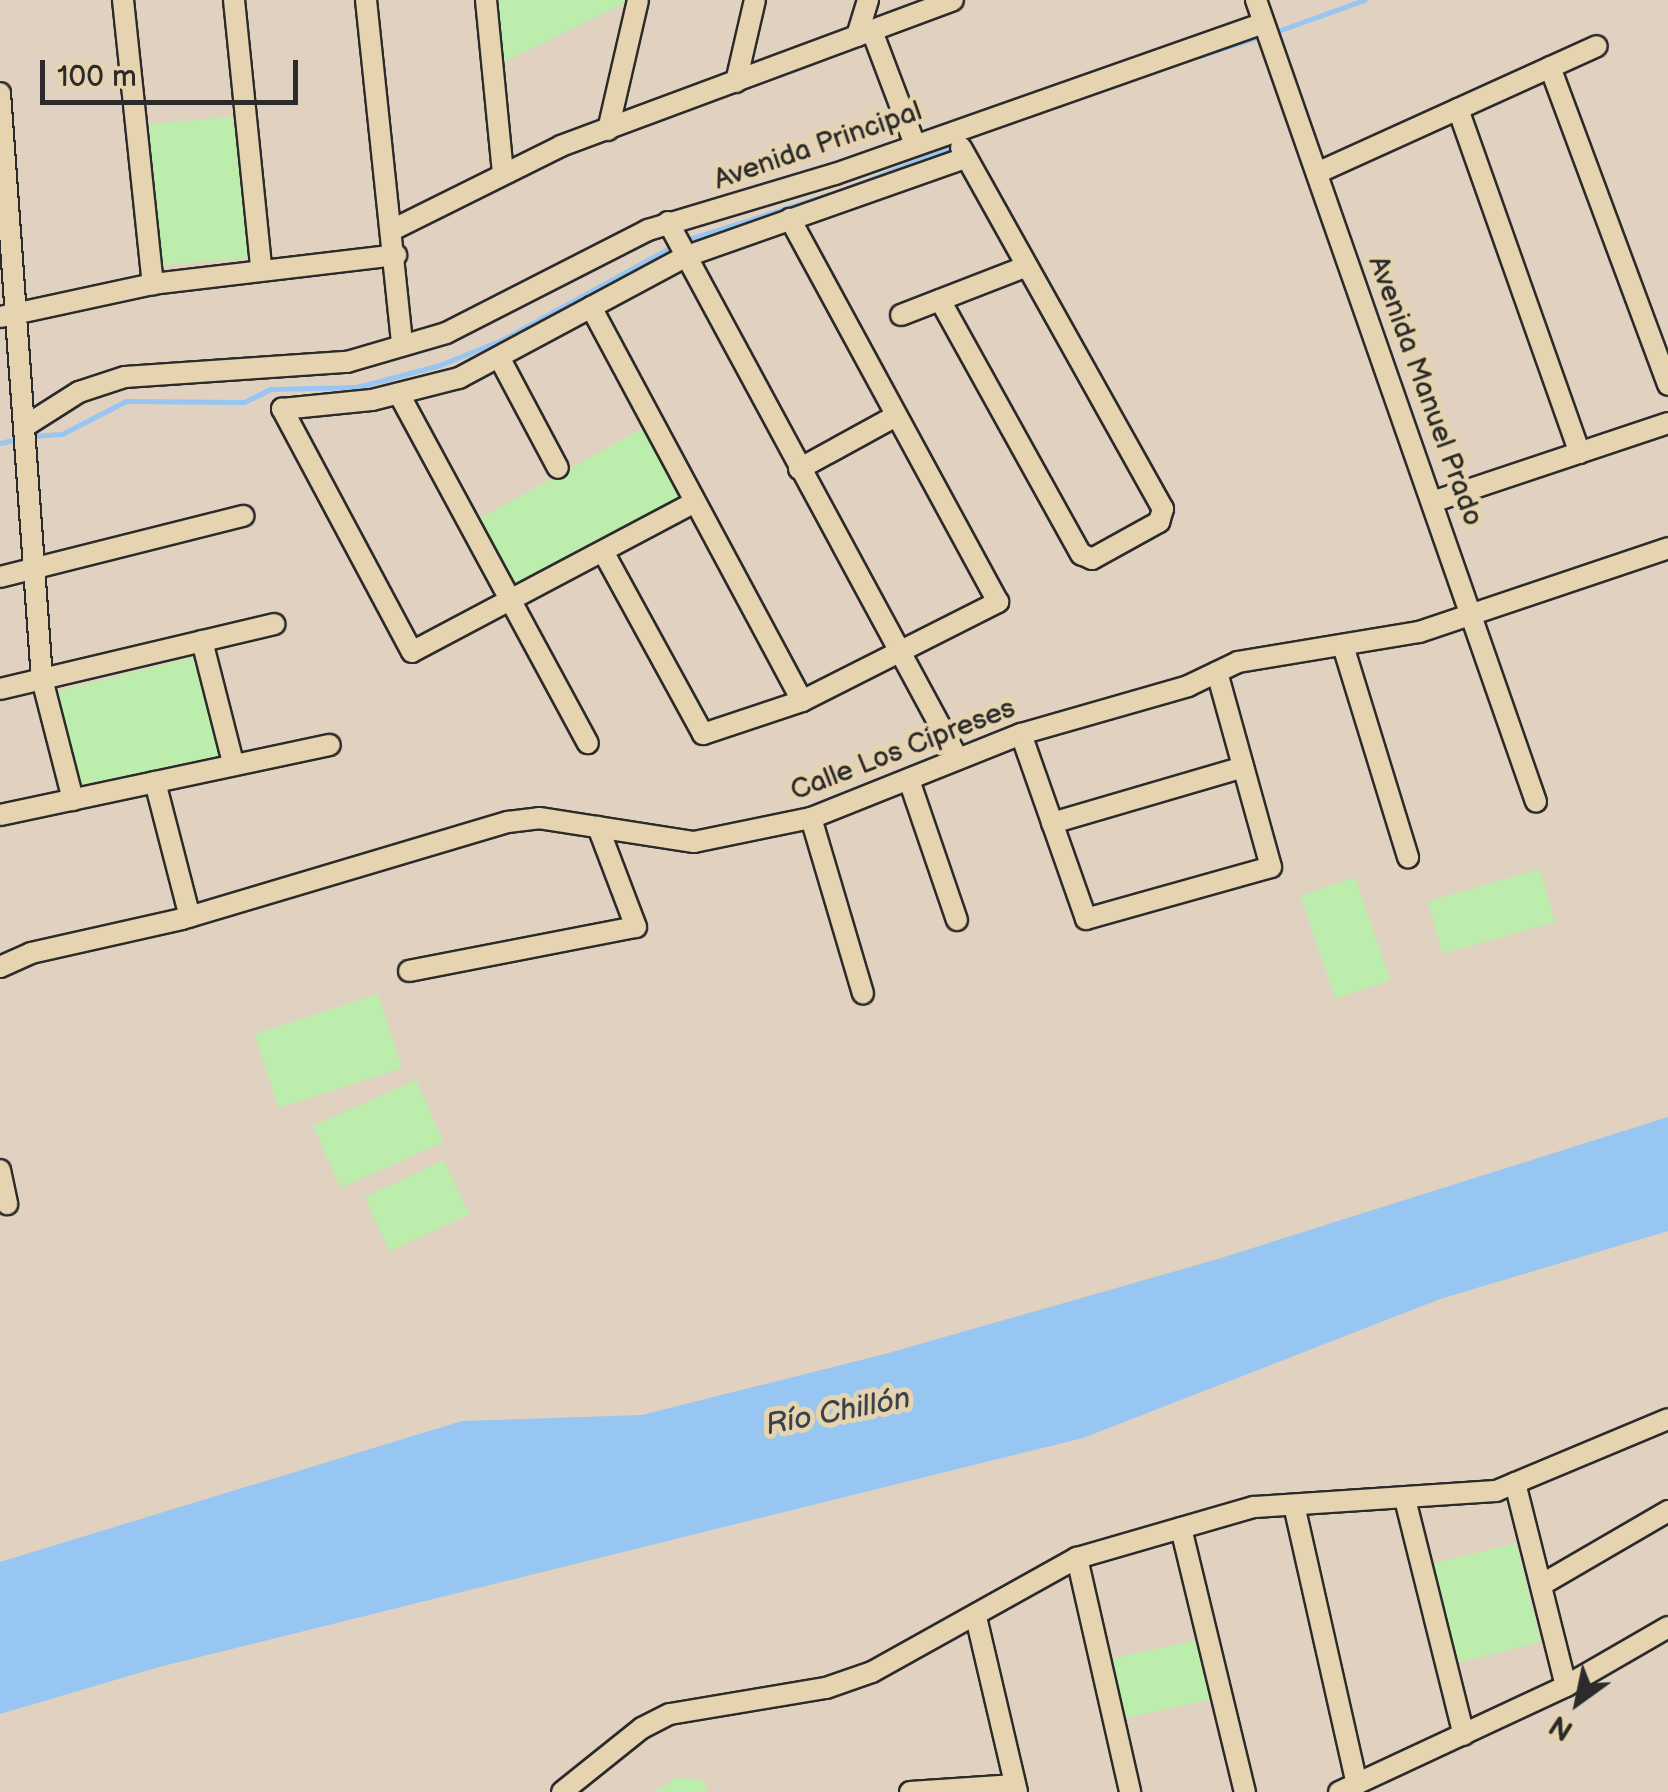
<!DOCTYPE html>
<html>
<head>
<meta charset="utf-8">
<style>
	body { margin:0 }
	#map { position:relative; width:1668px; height:1792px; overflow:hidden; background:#e0d1c0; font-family:"Balsamiq Sans",sans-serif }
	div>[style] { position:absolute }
	.green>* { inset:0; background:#bcedad; transform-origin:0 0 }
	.water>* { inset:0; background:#96c6f1 }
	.stream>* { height:5px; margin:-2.5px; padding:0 2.5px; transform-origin:2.5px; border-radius:2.5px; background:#96c6f1 }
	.roads { filter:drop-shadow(2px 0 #2b2b2b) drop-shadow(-2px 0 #2b2b2b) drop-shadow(0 2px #2b2b2b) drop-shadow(0 -2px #2b2b2b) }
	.minor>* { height:20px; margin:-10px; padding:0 10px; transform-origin:10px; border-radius:10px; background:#e6d4b1 }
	span { translate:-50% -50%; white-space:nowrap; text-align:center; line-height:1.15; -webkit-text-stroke:10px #e6d4b1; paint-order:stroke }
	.street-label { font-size:28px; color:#2b2b2b }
	.water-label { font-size:30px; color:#3b4249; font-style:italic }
	.north { position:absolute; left:1528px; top:1652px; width:100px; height:100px; -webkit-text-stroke:8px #e6d4b1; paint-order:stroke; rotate:213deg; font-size:28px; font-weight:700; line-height:40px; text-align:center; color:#2b2b2b }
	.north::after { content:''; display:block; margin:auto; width:35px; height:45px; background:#2b2b2b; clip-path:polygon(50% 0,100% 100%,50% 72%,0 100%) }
	.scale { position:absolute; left:40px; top:60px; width:258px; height:45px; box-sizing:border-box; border:5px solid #2b2b2b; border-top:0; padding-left:12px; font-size:30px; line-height:35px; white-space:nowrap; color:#2b2b2b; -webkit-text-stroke:8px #e6d4b1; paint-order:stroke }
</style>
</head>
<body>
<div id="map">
	<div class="green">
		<div style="clip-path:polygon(495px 0,631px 0,502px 63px)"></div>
		<div style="left:241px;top:116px;width:142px;height:93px;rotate:85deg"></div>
		<div style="left:643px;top:428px;width:79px;height:195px;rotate:61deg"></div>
		<div style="left:198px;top:656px;width:102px;height:147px;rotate:76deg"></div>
		<div style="left:1540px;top:869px;width:55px;height:117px;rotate:74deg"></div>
		<div style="left:1355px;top:877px;width:109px;height:58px;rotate:71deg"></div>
		<div style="left:378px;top:994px;width:78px;height:130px;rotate:72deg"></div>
		<div style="left:416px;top:1080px;width:68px;height:113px;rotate:66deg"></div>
		<div style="left:444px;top:1160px;width:60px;height:88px;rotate:65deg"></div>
		<div style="left:1516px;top:1543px;width:102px;height:86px;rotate:76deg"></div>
		<div style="left:1198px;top:1640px;width:61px;height:87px;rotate:78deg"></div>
		<div style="clip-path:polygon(676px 1778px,701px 1779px,708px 1792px,654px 1792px)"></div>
	</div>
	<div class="water">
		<div style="clip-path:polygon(1668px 1117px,1668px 1231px,1440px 1299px,1083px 1438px,159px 1667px,0 1714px,0 1562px,462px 1421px,642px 1415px,885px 1354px,1218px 1259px)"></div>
	</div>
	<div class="stream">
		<div style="left:1275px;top:32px;width:95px;rotate:-19.8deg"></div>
		<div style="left:1199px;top:56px;width:68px;rotate:-17.9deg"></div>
		<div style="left:683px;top:241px;width:165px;rotate:-17.7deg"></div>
		<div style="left:840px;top:191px;width:123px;rotate:-21.5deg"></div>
		<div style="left:32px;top:436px;width:30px;rotate:-4deg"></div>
		<div style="left:62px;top:434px;width:72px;rotate:-27.3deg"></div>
		<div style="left:126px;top:401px;width:118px;rotate:0.5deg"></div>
		<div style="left:244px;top:402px;width:30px;rotate:-26deg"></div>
		<div style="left:271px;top:389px;width:86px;rotate:-1.3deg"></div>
		<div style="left:357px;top:387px;width:86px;rotate:-14.8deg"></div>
		<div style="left:440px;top:365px;width:67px;rotate:-22deg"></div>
		<div style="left:502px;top:340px;width:195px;rotate:-28.8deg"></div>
		<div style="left:0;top:443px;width:22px;rotate:-13deg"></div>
	</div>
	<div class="roads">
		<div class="minor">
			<div style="left:123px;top:0;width:286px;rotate:84deg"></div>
			<div style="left:234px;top:0;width:268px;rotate:84.2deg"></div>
			<div style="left:366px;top:0;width:345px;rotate:84deg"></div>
			<div style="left:486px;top:0;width:173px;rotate:84.4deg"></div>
			<div style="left:1256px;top:0;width:849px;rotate:70.75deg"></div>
			<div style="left:872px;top:31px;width:119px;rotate:69.3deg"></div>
			<div style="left:857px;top:36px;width:38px;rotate:-73deg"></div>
			<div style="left:1550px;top:67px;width:339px;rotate:69.6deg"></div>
			<div style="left:736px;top:82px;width:84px;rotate:-77deg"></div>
			<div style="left:0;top:93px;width:588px;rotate:85.9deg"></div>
			<div style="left:42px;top:679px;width:125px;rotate:75.6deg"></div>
			<div style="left:1458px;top:109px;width:365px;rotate:70.5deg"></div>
			<div style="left:608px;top:130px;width:133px;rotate:-77deg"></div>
			<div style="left:1317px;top:173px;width:307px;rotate:-24.4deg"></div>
			<div style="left:668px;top:222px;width:610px;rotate:61.63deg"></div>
			<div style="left:394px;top:229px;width:186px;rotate:-26.4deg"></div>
			<div style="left:561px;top:146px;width:418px;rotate:-20.4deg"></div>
			<div style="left:940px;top:300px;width:291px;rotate:61deg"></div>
			<div style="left:1081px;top:554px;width:12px;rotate:24deg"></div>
			<div style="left:1092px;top:559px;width:77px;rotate:-28.9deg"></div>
			<div style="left:1159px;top:522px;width:14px;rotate:-73deg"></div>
			<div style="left:1163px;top:509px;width:414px;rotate:-119.2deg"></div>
			<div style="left:591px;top:307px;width:447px;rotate:61.8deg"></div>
			<div style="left:901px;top:315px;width:133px;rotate:-21.2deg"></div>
			<div style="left:0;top:317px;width:157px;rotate:-12.2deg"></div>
			<div style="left:153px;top:284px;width:245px;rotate:-6.8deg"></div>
			<div style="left:500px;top:359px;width:123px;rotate:62deg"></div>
			<div style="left:399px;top:394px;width:397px;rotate:61.6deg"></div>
			<div style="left:27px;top:425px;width:62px;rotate:-32.4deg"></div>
			<div style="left:79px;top:392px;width:48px;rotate:-18.1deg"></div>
			<div style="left:125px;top:377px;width:223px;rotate:-3.9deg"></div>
			<div style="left:347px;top:362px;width:103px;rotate:-16.3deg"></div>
			<div style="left:446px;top:333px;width:227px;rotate:-27deg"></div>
			<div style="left:648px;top:230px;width:195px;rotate:-16.7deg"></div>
			<div style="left:835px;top:174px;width:454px;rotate:-19.4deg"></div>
			<div style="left:799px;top:469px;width:108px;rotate:-28.7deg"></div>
			<div style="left:1435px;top:501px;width:246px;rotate:-18.5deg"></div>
			<div style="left:695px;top:502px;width:320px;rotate:152.1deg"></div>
			<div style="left:412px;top:652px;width:276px;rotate:-118.1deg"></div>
			<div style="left:282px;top:409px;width:90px;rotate:-5.7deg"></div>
			<div style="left:372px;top:400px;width:90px;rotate:-14.2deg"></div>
			<div style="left:459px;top:378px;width:259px;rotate:-28.2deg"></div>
			<div style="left:687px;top:256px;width:295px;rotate:-19.4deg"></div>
			<div style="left:605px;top:555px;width:204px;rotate:61.3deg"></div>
			<div style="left:703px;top:734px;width:104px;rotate:-18.4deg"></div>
			<div style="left:802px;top:701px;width:220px;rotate:-26.8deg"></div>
			<div style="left:998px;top:602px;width:436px;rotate:-118.5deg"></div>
			<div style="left:0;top:577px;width:251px;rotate:-14.1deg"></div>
			<div style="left:202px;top:641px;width:126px;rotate:75.7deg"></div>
			<div style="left:1344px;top:649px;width:218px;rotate:72.9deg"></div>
			<div style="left:0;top:689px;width:282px;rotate:-13.3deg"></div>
			<div style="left:1021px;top:734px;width:196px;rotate:70.6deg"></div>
			<div style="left:1086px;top:919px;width:192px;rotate:-15.7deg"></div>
			<div style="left:1271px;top:867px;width:202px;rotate:-105.5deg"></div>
			<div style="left:909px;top:780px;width:148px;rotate:71.1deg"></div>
			<div style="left:155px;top:782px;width:139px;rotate:75.5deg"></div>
			<div style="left:0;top:815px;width:337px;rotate:-12deg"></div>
			<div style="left:811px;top:818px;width:183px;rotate:73.5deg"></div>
			<div style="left:1052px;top:823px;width:199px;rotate:-16.3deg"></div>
			<div style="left:0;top:967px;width:34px;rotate:-24deg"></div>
			<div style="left:31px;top:953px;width:155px;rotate:-12.7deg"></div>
			<div style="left:182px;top:919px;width:340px;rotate:-16.6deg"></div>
			<div style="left:508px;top:822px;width:31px;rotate:-7deg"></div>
			<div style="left:539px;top:818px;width:157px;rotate:8.8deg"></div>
			<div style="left:694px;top:842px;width:119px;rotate:-11.6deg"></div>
			<div style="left:811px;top:818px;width:226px;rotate:-21.8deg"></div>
			<div style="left:1021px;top:734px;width:174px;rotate:-16deg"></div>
			<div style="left:1188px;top:686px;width:55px;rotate:-25.6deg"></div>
			<div style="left:1238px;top:662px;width:183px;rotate:-9.4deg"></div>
			<div style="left:1419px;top:632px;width:263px;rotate:-18.6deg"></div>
			<div style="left:409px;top:971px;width:231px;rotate:-11deg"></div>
			<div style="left:636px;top:927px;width:107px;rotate:-110.8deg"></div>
			<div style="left:0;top:1170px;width:35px;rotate:78deg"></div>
			<div style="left:1515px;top:1483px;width:209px;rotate:75.9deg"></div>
			<div style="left:1405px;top:1499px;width:243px;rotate:76deg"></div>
			<div style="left:1294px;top:1505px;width:286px;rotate:77.3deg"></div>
			<div style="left:1181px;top:1528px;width:272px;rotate:76.4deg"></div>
			<div style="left:1077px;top:1558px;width:240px;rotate:77.2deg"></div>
			<div style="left:1541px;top:1585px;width:147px;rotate:-30.2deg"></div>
			<div style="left:976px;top:1617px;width:180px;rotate:76.8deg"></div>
			<div style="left:562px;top:1792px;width:102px;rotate:-38.7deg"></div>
			<div style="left:642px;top:1728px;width:31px;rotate:-27deg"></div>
			<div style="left:670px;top:1714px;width:158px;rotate:-9.5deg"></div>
			<div style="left:826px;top:1688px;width:49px;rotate:-19.2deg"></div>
			<div style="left:872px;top:1672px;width:235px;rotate:-29.1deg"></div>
			<div style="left:1077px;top:1558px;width:184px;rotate:-16.1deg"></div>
			<div style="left:1254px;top:1507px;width:243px;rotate:-3.8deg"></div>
			<div style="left:1496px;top:1491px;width:186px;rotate:-22.7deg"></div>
			<div style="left:910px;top:1792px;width:105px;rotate:-3.8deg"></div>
			<div style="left:1339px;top:1792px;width:251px;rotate:-25deg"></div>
			<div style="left:1566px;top:1686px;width:118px;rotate:-30deg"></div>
		</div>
	</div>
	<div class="street-label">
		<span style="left:818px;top:146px;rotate:-19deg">Avenida Principal</span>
		<span style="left:1425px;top:391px;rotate:70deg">Avenida Manuel Prado</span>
		<span style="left:903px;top:750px;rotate:-21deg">Calle Los Cipreses</span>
	</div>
	<div class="water-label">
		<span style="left:838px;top:1412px;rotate:-11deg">Río Chillón</span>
	</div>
	<div class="north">N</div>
	<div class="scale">100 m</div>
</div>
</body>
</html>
